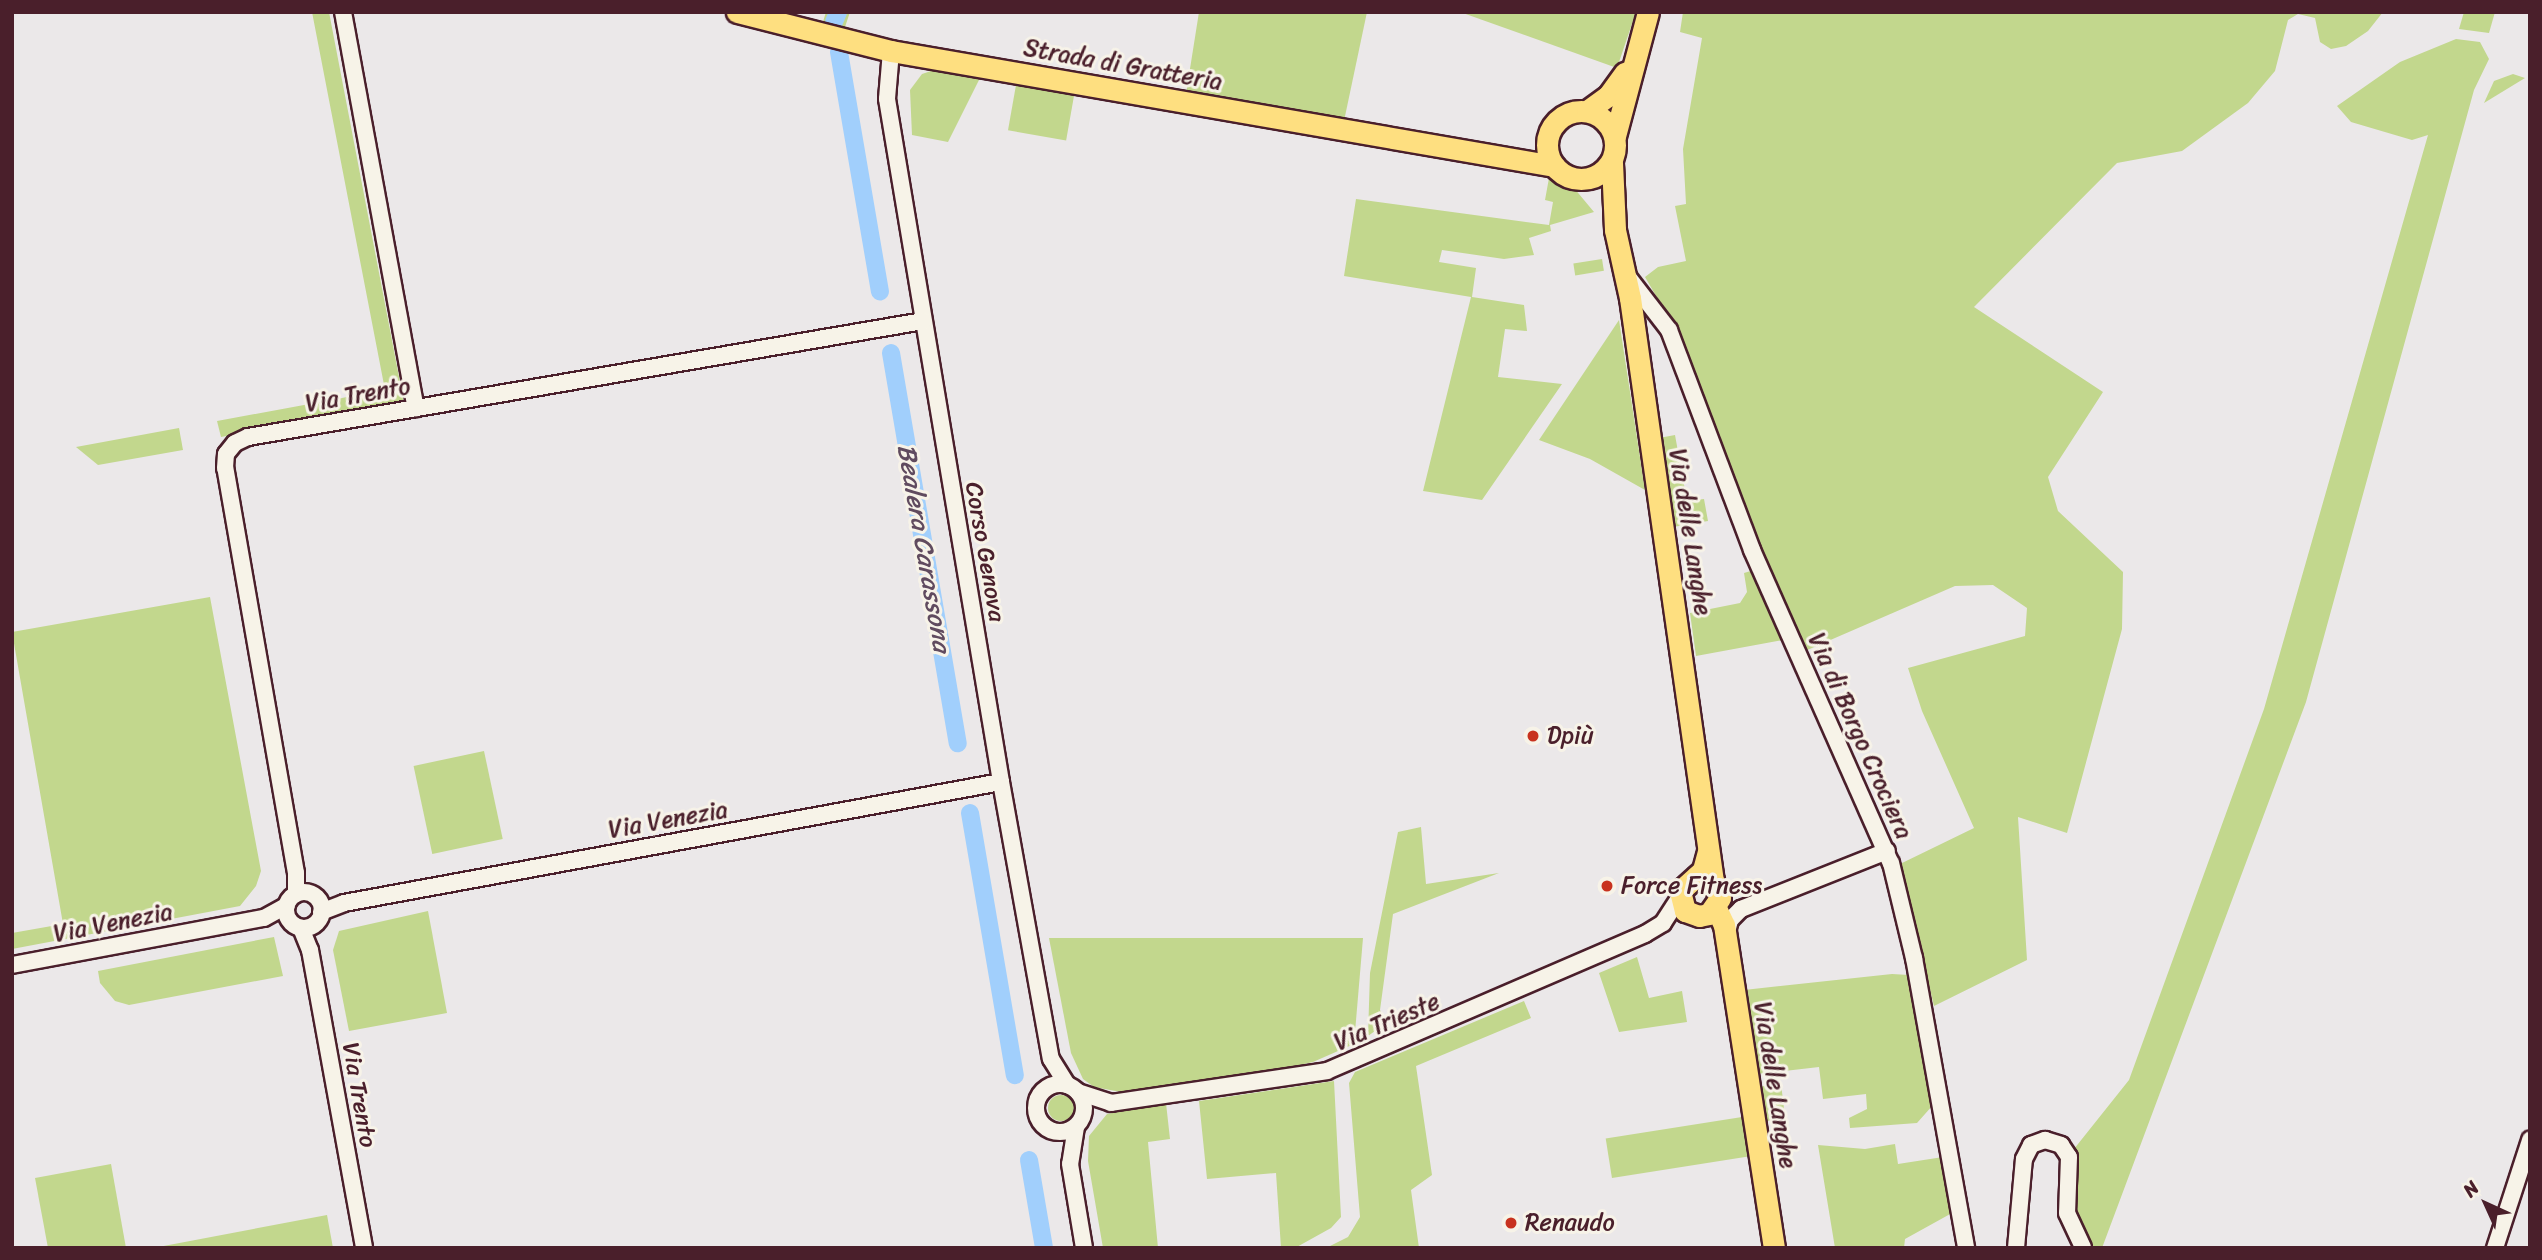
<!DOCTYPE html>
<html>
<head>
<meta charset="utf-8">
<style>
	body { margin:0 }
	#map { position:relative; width:2542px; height:1260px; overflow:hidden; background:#ebe8e9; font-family:Sriracha,sans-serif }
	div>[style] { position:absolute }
	.green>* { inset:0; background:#c2d78d; transform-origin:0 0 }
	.round { border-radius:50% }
	.canal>* { height:18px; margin:-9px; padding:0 9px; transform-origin:9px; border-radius:9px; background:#a1cffc }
	.roads { filter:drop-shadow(2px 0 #4a1f2b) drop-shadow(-2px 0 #4a1f2b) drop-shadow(0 2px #4a1f2b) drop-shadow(0 -2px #4a1f2b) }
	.minor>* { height:16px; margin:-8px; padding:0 8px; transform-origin:8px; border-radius:8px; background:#f7f3e8 }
	.minor>.ring { margin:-8px; padding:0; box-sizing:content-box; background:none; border:16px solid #f7f3e8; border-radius:50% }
	.major>* { height:21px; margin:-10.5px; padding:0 10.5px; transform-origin:10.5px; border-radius:10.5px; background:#fedf80 }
	.major>.ring { margin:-10.5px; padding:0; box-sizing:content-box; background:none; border:21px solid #fedf80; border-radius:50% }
	.dots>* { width:19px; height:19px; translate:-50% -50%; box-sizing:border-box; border:4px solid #f7f3e8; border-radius:50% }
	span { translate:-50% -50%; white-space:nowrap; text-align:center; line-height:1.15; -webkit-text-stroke:6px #f7f3e8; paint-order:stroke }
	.street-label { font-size:24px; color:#4a1f2b }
	.poi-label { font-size:24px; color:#4a1f2b }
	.left { translate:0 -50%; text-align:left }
	.water-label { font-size:26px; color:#604b5f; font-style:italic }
	.frame { position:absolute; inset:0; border:14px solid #4a1f2b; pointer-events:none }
	.north { position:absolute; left:2451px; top:1169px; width:70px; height:70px; -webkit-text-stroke:5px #f7f3e8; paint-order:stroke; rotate:315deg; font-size:19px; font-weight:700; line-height:28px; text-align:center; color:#4a1f2b }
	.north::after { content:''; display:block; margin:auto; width:24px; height:32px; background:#4a1f2b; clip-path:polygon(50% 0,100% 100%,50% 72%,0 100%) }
</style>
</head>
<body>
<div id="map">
	<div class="green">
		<div style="clip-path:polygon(312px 12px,329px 12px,404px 403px,221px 437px,217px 421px,385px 390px)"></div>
		<div style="clip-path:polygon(826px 12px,850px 12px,844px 30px,822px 25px)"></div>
		<div style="clip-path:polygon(1199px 12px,1367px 12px,1344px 121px,1186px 94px)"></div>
		<div style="clip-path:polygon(1460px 12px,1636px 12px,1617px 68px)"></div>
		<div style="clip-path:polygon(1683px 12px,2383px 12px,2368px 31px,2346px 46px,2331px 49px,2320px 42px,2315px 18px,2298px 14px,2288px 20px,2275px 71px,2248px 103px,2182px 151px,2117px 163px,1974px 307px,2103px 392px,2048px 477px,2058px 511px,2123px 572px,2122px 629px,2067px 833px,2018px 817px,2027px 960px,1934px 1006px,1900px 864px,1974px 828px,1922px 711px,1908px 668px,2025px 636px,2027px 608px,1993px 585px,1955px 586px,1805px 651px,1758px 544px,1676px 330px,1645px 277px,1658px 267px,1686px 261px,1675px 206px,1686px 204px,1683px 149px,1702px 38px,1680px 32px)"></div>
		<div style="clip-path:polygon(2464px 12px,2495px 12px,2489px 33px,2459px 29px)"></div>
		<div style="clip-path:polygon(2456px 39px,2480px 42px,2489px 59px,2474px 90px,2306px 702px,2102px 1248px,2093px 1248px,2077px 1213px,2074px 1149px,2129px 1080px,2264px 709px,2428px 135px,2412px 140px,2351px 122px,2337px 106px,2400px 62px)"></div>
		<div style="clip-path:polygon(934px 70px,980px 78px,948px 142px,912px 135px,910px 90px,922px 74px)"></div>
		<div style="clip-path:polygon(2513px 74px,2525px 78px,2484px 103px,2494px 81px)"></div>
		<div style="left:1016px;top:85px;width:59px;height:46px;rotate:10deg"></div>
		<div style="clip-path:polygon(1549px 178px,1574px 188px,1594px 212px,1550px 225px,1551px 231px,1529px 238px,1534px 255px,1504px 259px,1442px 250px,1439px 262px,1476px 268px,1472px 297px,1524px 305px,1527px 331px,1505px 329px,1498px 377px,1562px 384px,1482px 500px,1423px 491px,1471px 297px,1344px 276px,1356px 199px,1549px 225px,1553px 202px,1545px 200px)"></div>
		<div style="left:1602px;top:259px;width:12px;height:29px;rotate:81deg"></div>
		<div style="clip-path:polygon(1619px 320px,1645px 490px,1590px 459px,1539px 440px)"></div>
		<div style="clip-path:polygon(179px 428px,183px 450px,98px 465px,76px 447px)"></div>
		<div style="clip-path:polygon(1675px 435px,1687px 501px,1704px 499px,1708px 521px,1673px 527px,1659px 438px)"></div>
		<div style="clip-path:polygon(1754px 570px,1783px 640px,1696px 656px,1690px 613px,1740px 603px,1747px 592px,1744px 573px)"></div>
		<div style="clip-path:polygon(210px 597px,261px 871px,256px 886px,240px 906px,12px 949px,12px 933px,63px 924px,12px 632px)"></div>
		<div style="left:484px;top:751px;width:90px;height:72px;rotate:78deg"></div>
		<div style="clip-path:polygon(1421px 827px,1426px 884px,1499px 873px,1393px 914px,1380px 1010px,1386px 1023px,1368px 1036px,1370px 973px,1398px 832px)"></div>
		<div style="clip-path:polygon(428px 911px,447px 1013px,349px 1031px,333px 950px,339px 931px)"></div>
		<div style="clip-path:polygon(274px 937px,283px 976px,129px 1005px,115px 1001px,100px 983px,98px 971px)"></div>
		<div style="clip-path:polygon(1049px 938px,1363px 938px,1354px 1044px,1313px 1062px,1256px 1075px,1121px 1092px,1094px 1087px,1083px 1079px,1071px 1053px)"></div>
		<div style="clip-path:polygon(1637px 957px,1649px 998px,1682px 991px,1687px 1022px,1619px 1032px,1599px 973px)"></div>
		<div style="clip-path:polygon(1892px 974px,1909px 975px,1933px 1105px,1917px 1123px,1850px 1128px,1849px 1118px,1867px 1109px,1866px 1094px,1823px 1099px,1819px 1067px,1757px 1074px,1744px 990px)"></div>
		<div style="clip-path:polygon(1524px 1001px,1531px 1018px,1416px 1066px,1432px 1175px,1411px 1190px,1419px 1248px,1326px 1248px,1348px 1237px,1360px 1217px,1349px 1083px,1355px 1072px)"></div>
		<div style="clip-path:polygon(1334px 1081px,1341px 1217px,1331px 1228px,1295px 1248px,1281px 1248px,1276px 1173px,1207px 1179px,1199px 1101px)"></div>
		<div style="left:1781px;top:1084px;width:35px;height:21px;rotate:83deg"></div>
		<div class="round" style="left:1048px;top:1095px;width:26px;height:26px"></div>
		<div style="clip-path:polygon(1166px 1103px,1170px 1139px,1148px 1142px,1158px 1248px,1103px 1248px,1088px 1161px,1089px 1136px,1107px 1114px)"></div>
		<div style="left:1742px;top:1117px;width:40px;height:138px;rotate:81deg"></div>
		<div style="clip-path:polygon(1895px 1144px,1898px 1164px,1943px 1157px,1952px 1213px,1905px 1239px,1904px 1248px,1835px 1248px,1818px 1145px,1865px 1149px)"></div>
		<div style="clip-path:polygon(111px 1164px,126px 1248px,48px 1248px,35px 1178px)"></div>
		<div style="clip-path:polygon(327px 1215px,333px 1248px,153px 1248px)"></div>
	</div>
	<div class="canal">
		<div style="left:834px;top:22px;width:11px;rotate:-68deg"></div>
		<div style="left:839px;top:52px;width:243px;rotate:80.3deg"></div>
		<div style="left:891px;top:353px;width:396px;rotate:80.3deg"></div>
		<div style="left:970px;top:813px;width:266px;rotate:80.3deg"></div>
		<div style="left:1029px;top:1160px;width:89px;rotate:80.3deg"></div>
	</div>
	<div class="roads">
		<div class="minor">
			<div style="left:343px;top:12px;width:403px;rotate:79.6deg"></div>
			<div style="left:891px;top:51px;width:48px;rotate:94.8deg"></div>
			<div style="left:887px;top:99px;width:692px;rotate:80.52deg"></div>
			<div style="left:1001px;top:782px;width:281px;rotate:79.8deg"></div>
			<div style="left:1051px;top:1059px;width:31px;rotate:58deg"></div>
			<div style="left:1625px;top:273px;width:72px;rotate:52.3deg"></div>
			<div style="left:1669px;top:330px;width:235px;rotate:69.3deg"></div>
			<div style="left:1752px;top:550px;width:342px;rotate:66.1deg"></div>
			<div style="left:1891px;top:863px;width:98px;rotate:76.4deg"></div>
			<div style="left:1914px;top:958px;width:295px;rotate:79.8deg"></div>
			<div class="ring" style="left:286px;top:892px;width:20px;height:20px"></div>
			<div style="left:296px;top:894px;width:21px;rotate:-90deg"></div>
			<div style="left:296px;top:873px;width:411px;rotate:-99.9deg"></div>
			<div style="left:225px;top:468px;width:14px;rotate:-86deg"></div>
			<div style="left:226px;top:454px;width:14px;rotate:-51deg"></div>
			<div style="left:235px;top:443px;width:14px;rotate:-25deg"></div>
			<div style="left:248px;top:437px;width:685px;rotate:-9.75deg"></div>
			<div style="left:321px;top:912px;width:25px;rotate:-21deg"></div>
			<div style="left:344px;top:903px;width:668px;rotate:-10.44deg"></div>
			<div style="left:301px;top:928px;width:24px;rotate:68deg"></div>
			<div style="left:310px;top:950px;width:303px;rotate:79.7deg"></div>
			<div style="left:1726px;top:936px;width:16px;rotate:-76deg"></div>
			<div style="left:1730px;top:920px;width:16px;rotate:-45deg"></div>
			<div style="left:1741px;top:909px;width:157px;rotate:-21.7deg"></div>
			<div style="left:12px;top:965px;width:256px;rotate:-10.6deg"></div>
			<div style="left:264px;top:918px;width:26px;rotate:-29deg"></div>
			<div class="ring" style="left:1036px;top:1084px;width:32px;height:32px"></div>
			<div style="left:1078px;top:1092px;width:35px;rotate:18deg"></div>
			<div style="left:1111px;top:1103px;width:218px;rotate:-8.4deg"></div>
			<div style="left:1327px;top:1071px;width:346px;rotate:-23.3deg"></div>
			<div style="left:1645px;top:934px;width:21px;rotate:-31deg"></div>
			<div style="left:1663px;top:923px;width:30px;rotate:-57deg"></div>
			<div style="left:1076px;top:1127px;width:37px;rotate:99deg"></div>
			<div style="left:1070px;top:1164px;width:85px;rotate:80.5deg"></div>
			<div style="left:2016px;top:1248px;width:89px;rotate:-84.9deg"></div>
			<div style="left:2024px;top:1159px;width:16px;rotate:-63deg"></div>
			<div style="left:2031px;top:1145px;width:15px;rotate:-20deg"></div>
			<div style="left:2045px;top:1140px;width:17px;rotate:17deg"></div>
			<div style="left:2061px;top:1145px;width:14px;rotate:56deg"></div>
			<div style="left:2069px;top:1157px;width:56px;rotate:92deg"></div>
			<div style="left:2067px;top:1213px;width:38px;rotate:65deg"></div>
			<div style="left:2495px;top:1248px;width:114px;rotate:-72deg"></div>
		</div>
		<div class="major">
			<div style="left:737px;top:12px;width:159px;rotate:14.2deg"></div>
			<div style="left:891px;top:51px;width:673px;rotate:9.84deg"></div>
			<div class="ring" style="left:1547px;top:111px;width:47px;height:47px"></div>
			<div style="left:1587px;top:111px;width:26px;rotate:-36deg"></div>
			<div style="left:1608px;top:96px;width:29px;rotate:-54deg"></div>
			<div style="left:1615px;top:136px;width:128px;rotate:-75.1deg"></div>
			<div style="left:1612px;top:163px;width:67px;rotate:87.4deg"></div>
			<div style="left:1615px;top:230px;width:70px;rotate:77.6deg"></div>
			<div style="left:1630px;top:298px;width:589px;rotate:81.9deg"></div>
			<div style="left:1697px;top:876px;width:17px;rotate:17deg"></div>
			<div style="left:1713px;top:881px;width:18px;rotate:68deg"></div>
			<div style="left:1720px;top:898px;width:19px;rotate:125deg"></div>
			<div style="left:1709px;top:914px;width:10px;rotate:169deg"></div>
			<div style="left:1699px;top:916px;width:15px;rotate:-160deg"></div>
			<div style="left:1685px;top:911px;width:21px;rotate:-104deg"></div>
			<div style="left:1680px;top:891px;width:31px;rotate:-42deg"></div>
			<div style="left:1703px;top:870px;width:20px;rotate:-75deg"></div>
			<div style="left:1716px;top:908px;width:19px;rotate:65deg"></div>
			<div style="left:1724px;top:925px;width:327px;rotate:81.2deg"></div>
		</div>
	</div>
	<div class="dots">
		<div style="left:1533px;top:736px;background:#c8321e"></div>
		<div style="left:1607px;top:886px;background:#c8321e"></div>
		<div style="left:1511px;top:1223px;background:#c8321e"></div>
	</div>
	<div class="street-label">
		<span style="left:1123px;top:65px;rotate:10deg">Strada di Gratteria</span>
		<span style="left:358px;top:395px;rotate:-10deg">Via Trento</span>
		<span style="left:1690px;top:532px;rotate:81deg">Via delle Langhe</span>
		<span style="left:985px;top:552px;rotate:80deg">Corso Genova</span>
		<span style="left:1860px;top:736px;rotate:66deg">Via di Borgo Crociera</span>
		<span style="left:668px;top:820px;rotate:-10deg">Via Venezia</span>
		<span style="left:113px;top:923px;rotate:-11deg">Via Venezia</span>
		<span style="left:1387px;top:1022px;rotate:-23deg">Via Trieste</span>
		<span style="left:1775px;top:1085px;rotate:81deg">Via delle Langhe</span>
		<span style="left:359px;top:1095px;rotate:80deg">Via Trento</span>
	</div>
	<div class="poi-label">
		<span class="left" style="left:1547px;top:736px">Dpiù</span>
		<span class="left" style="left:1621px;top:886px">Force Fitness</span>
		<span class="left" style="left:1525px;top:1223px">Renaudo</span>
	</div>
	<div class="water-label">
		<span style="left:924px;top:548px;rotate:80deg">Bealera Carassona</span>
	</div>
	<div class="frame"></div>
	<div class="north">N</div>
</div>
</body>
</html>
